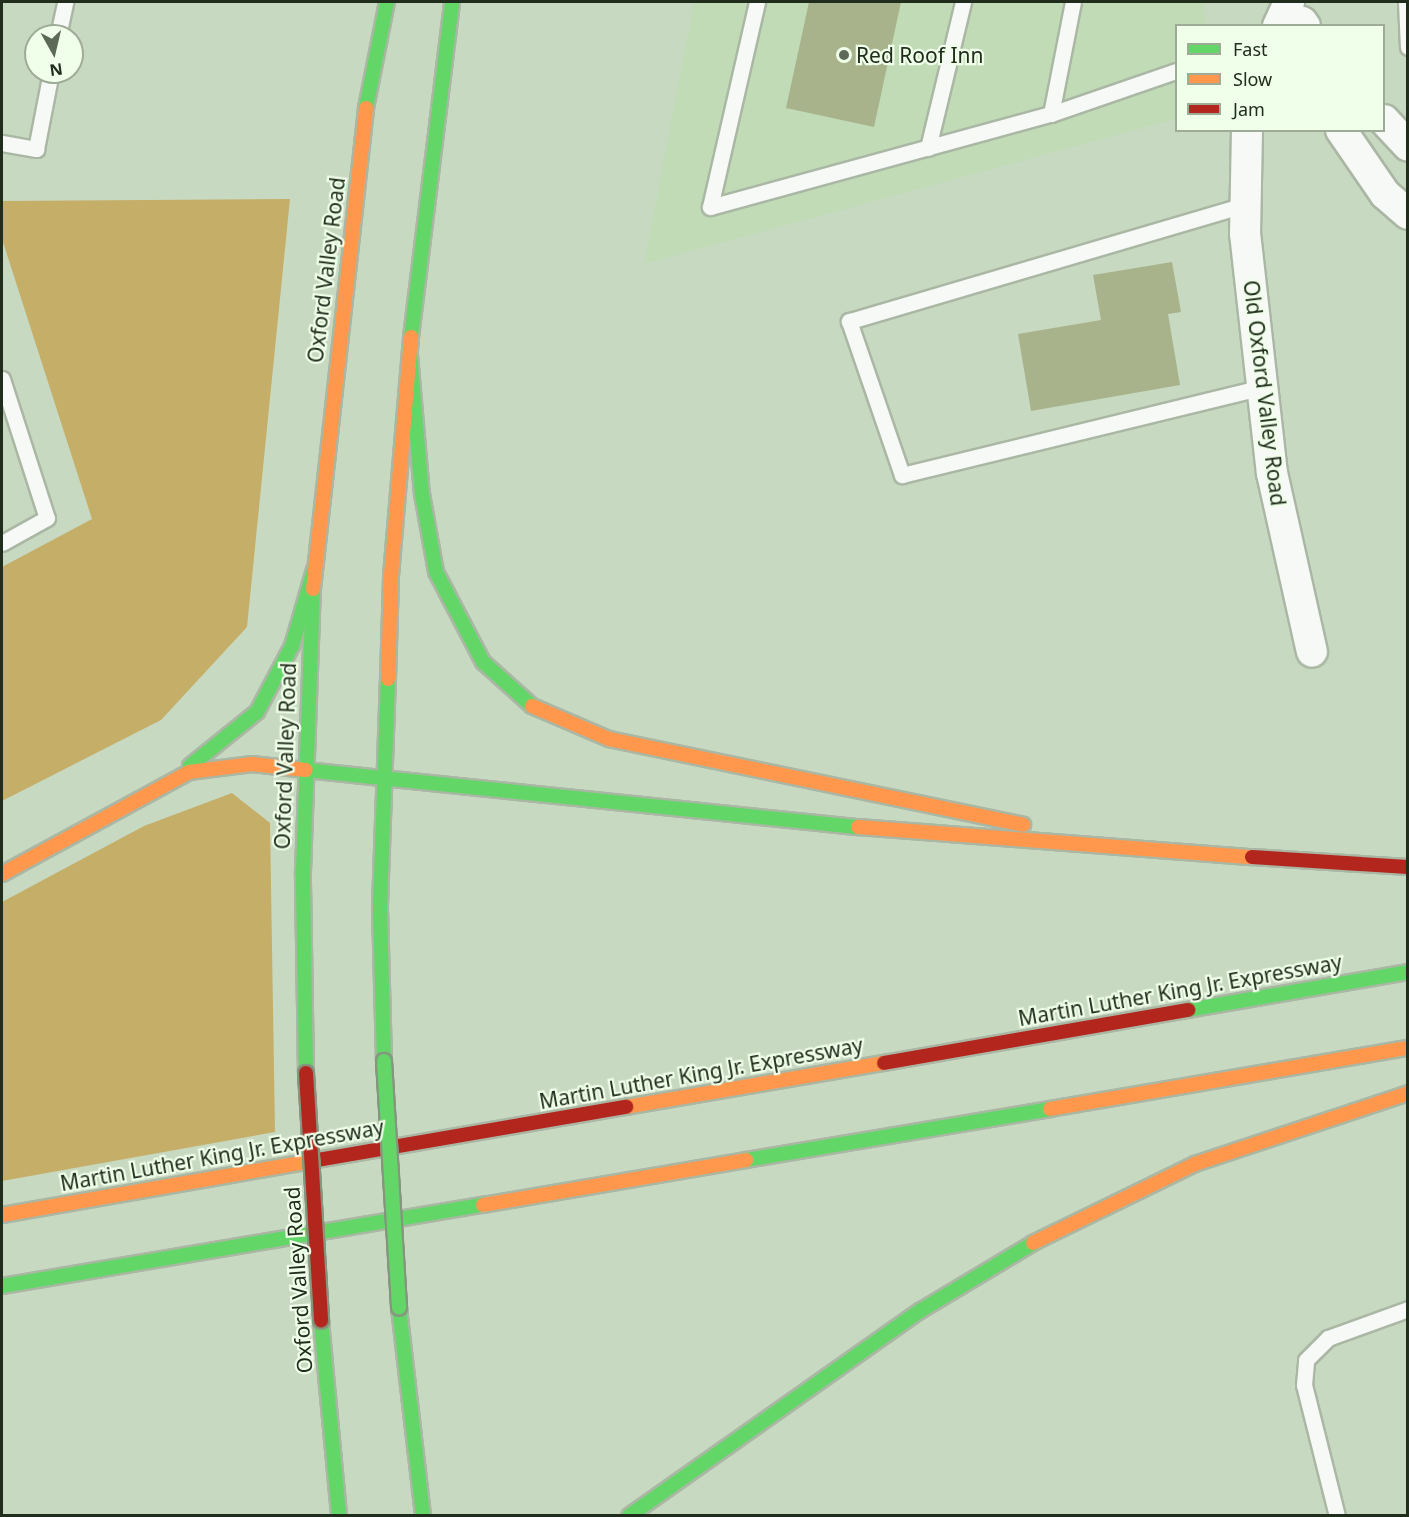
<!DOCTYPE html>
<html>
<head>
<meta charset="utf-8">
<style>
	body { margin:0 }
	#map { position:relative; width:1409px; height:1517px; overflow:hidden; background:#c8d9c2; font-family:"Noto Sans",sans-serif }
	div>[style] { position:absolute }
	.built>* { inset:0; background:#c0dbb6 }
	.forest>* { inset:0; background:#c5ae68 }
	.building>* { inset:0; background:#a8b38c }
	.roads { filter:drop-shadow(2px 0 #aab7a4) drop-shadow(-2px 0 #aab7a4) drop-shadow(0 2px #aab7a4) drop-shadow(0 -2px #aab7a4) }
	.lane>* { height:15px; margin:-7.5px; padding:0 7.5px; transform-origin:7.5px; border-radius:7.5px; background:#f7f9f6 }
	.street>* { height:30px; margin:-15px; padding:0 15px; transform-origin:15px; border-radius:15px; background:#f7f9f6 }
	.fast>* { height:14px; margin:-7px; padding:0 7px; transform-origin:7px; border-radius:7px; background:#63d668 }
	.slow>* { height:14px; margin:-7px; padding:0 7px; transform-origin:7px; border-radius:7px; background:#ff974d }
	.jam>* { height:14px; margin:-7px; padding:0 7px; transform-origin:7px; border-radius:7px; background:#b3261e }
	.bridges { filter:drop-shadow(2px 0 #85967e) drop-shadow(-2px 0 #85967e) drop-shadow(0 2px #85967e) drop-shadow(0 -2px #85967e) }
	.fast-bridge>* { height:14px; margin:-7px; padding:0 7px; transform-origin:7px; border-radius:7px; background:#63d668 }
	.jam-bridge>* { height:14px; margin:-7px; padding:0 7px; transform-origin:7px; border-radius:7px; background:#b3261e }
	.dots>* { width:16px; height:16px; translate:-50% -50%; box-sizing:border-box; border:3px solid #efffe9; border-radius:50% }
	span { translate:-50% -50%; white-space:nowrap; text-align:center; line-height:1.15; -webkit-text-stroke:4.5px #efffe9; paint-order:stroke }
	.poi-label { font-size:21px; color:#212d1c }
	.left { translate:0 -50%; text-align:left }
	.street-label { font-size:21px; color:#212d1c }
	.frame { position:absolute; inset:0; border:3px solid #212d1c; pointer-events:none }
	.legend { position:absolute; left:1175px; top:24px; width:210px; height:108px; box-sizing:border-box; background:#efffe9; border:2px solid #9dab97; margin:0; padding:8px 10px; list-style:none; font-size:18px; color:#212d1c }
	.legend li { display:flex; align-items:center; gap:12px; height:30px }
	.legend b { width:30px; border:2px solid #9dab97 }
	.north { position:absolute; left:24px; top:24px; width:60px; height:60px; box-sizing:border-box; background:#efffe9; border:2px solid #9dab97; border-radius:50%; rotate:172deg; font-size:16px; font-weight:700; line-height:24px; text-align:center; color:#212d1c }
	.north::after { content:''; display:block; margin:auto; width:21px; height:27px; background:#5b6956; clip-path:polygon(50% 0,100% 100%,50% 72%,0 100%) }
</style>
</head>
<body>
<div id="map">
	<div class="built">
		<div style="clip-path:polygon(694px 2px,1203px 2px,1206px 25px,1176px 26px,1176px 119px,644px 264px)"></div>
	</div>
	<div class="forest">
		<div style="clip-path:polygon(290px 199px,247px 627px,161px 720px,2px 801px,2px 567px,92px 519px,2px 239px,2px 201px)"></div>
		<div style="clip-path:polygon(232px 793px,270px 823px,275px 1132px,2px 1181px,2px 902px,144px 826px)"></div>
	</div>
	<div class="building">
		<div style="clip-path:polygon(809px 2px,901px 2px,874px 127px,786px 108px)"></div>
		<div style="clip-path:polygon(1172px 262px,1181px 312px,1168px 314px,1180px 385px,1031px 411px,1018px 334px,1101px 320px,1093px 275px)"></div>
	</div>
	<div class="roads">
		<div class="lane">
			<div style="left:757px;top:2px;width:210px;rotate:102.9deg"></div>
			<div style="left:710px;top:207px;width:353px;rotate:-15.3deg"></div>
			<div style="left:1051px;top:114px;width:132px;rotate:-19deg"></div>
			<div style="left:1406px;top:2px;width:45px;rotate:87.5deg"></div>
			<div style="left:58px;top:36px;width:35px;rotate:-78deg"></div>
			<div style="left:1051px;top:114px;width:114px;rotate:-78.9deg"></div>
			<div style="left:2px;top:143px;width:35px;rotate:10deg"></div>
			<div style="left:36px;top:149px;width:78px;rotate:-79deg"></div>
			<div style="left:928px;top:148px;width:150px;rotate:-76.5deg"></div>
			<div style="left:1244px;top:205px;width:412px;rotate:163.6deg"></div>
			<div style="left:849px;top:321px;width:163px;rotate:71deg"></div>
			<div style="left:902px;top:475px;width:371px;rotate:-13.7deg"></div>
			<div style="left:2px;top:379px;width:146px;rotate:72.1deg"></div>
			<div style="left:47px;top:518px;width:51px;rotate:150.9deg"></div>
			<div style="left:1337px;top:1516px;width:135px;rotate:-104.1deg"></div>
			<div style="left:1304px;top:1385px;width:25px;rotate:-85deg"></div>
			<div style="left:1306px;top:1360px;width:31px;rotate:-45deg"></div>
			<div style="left:1328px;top:1338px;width:85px;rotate:-19.9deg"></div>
		</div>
		<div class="street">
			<div style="left:1278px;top:26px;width:26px;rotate:-65deg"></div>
			<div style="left:1303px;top:26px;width:4px;rotate:-104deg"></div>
			<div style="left:1302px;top:22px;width:5px;rotate:53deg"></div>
			<div style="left:1384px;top:120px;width:35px;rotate:47deg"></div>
			<div style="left:1247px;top:130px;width:103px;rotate:91.1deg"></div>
			<div style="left:1245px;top:233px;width:242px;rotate:83.6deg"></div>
			<div style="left:1272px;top:473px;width:183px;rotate:77.4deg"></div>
			<div style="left:1341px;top:130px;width:78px;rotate:55.5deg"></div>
			<div style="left:1385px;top:194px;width:30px;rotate:41deg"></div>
		</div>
		<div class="fast">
			<div style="left:366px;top:108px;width:108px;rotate:-78.8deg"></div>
			<div style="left:411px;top:337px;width:337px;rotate:-83deg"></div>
			<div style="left:410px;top:355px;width:140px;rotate:85.1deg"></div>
			<div style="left:422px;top:494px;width:79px;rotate:79.8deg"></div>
			<div style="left:436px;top:572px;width:102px;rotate:62.4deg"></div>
			<div style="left:483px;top:662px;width:66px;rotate:41.9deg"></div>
			<div style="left:190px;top:766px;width:86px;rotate:-38.9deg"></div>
			<div style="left:257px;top:712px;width:75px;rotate:-62.1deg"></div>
			<div style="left:292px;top:646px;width:79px;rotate:-73.9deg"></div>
			<div style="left:306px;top:770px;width:76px;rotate:6deg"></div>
			<div style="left:382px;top:778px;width:479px;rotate:5.9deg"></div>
			<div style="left:1188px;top:1010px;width:223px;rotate:-9.8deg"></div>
			<div style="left:384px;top:1061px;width:155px;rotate:-91.5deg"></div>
			<div style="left:380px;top:906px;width:227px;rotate:-88deg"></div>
			<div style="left:306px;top:1073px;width:201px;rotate:-90.9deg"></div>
			<div style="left:303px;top:872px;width:283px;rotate:-88deg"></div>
			<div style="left:746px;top:1160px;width:308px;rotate:-9.5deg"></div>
			<div style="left:2px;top:1286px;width:488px;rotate:-9.6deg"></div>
			<div style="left:399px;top:1308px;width:209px;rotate:83.4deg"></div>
			<div style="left:321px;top:1321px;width:196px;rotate:84.7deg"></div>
			<div style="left:629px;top:1516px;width:356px;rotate:-35.2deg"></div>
			<div style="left:920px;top:1311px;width:132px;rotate:-31deg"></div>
		</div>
		<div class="slow">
			<div style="left:313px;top:589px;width:484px;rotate:-83.7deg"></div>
			<div style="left:388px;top:679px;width:103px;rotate:-88.3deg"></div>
			<div style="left:391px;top:576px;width:240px;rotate:-85.2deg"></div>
			<div style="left:532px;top:706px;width:84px;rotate:23.2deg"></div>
			<div style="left:609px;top:739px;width:423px;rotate:11.7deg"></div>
			<div style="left:858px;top:827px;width:395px;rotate:4.4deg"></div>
			<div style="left:2px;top:874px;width:213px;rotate:-28.6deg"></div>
			<div style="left:189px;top:772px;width:64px;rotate:-7.2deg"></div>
			<div style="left:252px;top:764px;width:54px;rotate:6.3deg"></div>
			<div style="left:626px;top:1107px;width:262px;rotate:-9.7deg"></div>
			<div style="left:1050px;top:1109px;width:363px;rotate:-9.7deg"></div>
			<div style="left:483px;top:1205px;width:267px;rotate:-9.7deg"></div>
			<div style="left:2px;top:1215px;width:315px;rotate:-9.9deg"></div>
			<div style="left:1033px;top:1243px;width:180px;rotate:-26deg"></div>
			<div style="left:1195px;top:1164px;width:225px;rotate:-18.4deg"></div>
		</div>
		<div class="jam">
			<div style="left:1252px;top:857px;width:156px;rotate:3.7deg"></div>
			<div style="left:884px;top:1063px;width:309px;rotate:-9.9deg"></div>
			<div style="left:312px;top:1161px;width:319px;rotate:-9.8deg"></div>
		</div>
	</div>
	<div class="bridges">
		<div class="fast-bridge">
			<div style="left:384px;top:1061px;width:247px;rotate:86.5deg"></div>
		</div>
		<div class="jam-bridge">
			<div style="left:306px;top:1073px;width:248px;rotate:86.5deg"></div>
		</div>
	</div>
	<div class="dots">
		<div style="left:844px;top:55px;background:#5b6956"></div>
	</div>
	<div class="poi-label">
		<span class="left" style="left:856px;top:55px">Red Roof Inn</span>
	</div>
	<div class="street-label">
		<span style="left:326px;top:270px;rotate:-83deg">Oxford Valley Road</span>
		<span style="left:1265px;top:393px;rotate:83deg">Old Oxford Valley Road</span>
		<span style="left:285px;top:756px;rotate:-88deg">Oxford Valley Road</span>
		<span style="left:1180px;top:990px;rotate:-10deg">Martin Luther King Jr. Expressway</span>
		<span style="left:701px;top:1073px;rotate:-10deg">Martin Luther King Jr. Expressway</span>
		<span style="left:222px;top:1155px;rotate:-10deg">Martin Luther King Jr. Expressway</span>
		<span style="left:298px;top:1280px;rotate:-94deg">Oxford Valley Road</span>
	</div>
	<div class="frame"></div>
	<ul class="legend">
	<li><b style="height:8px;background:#63d668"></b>Fast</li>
	<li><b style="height:8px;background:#ff974d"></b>Slow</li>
	<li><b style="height:8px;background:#b3261e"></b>Jam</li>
	</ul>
	<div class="north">N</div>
</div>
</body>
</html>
